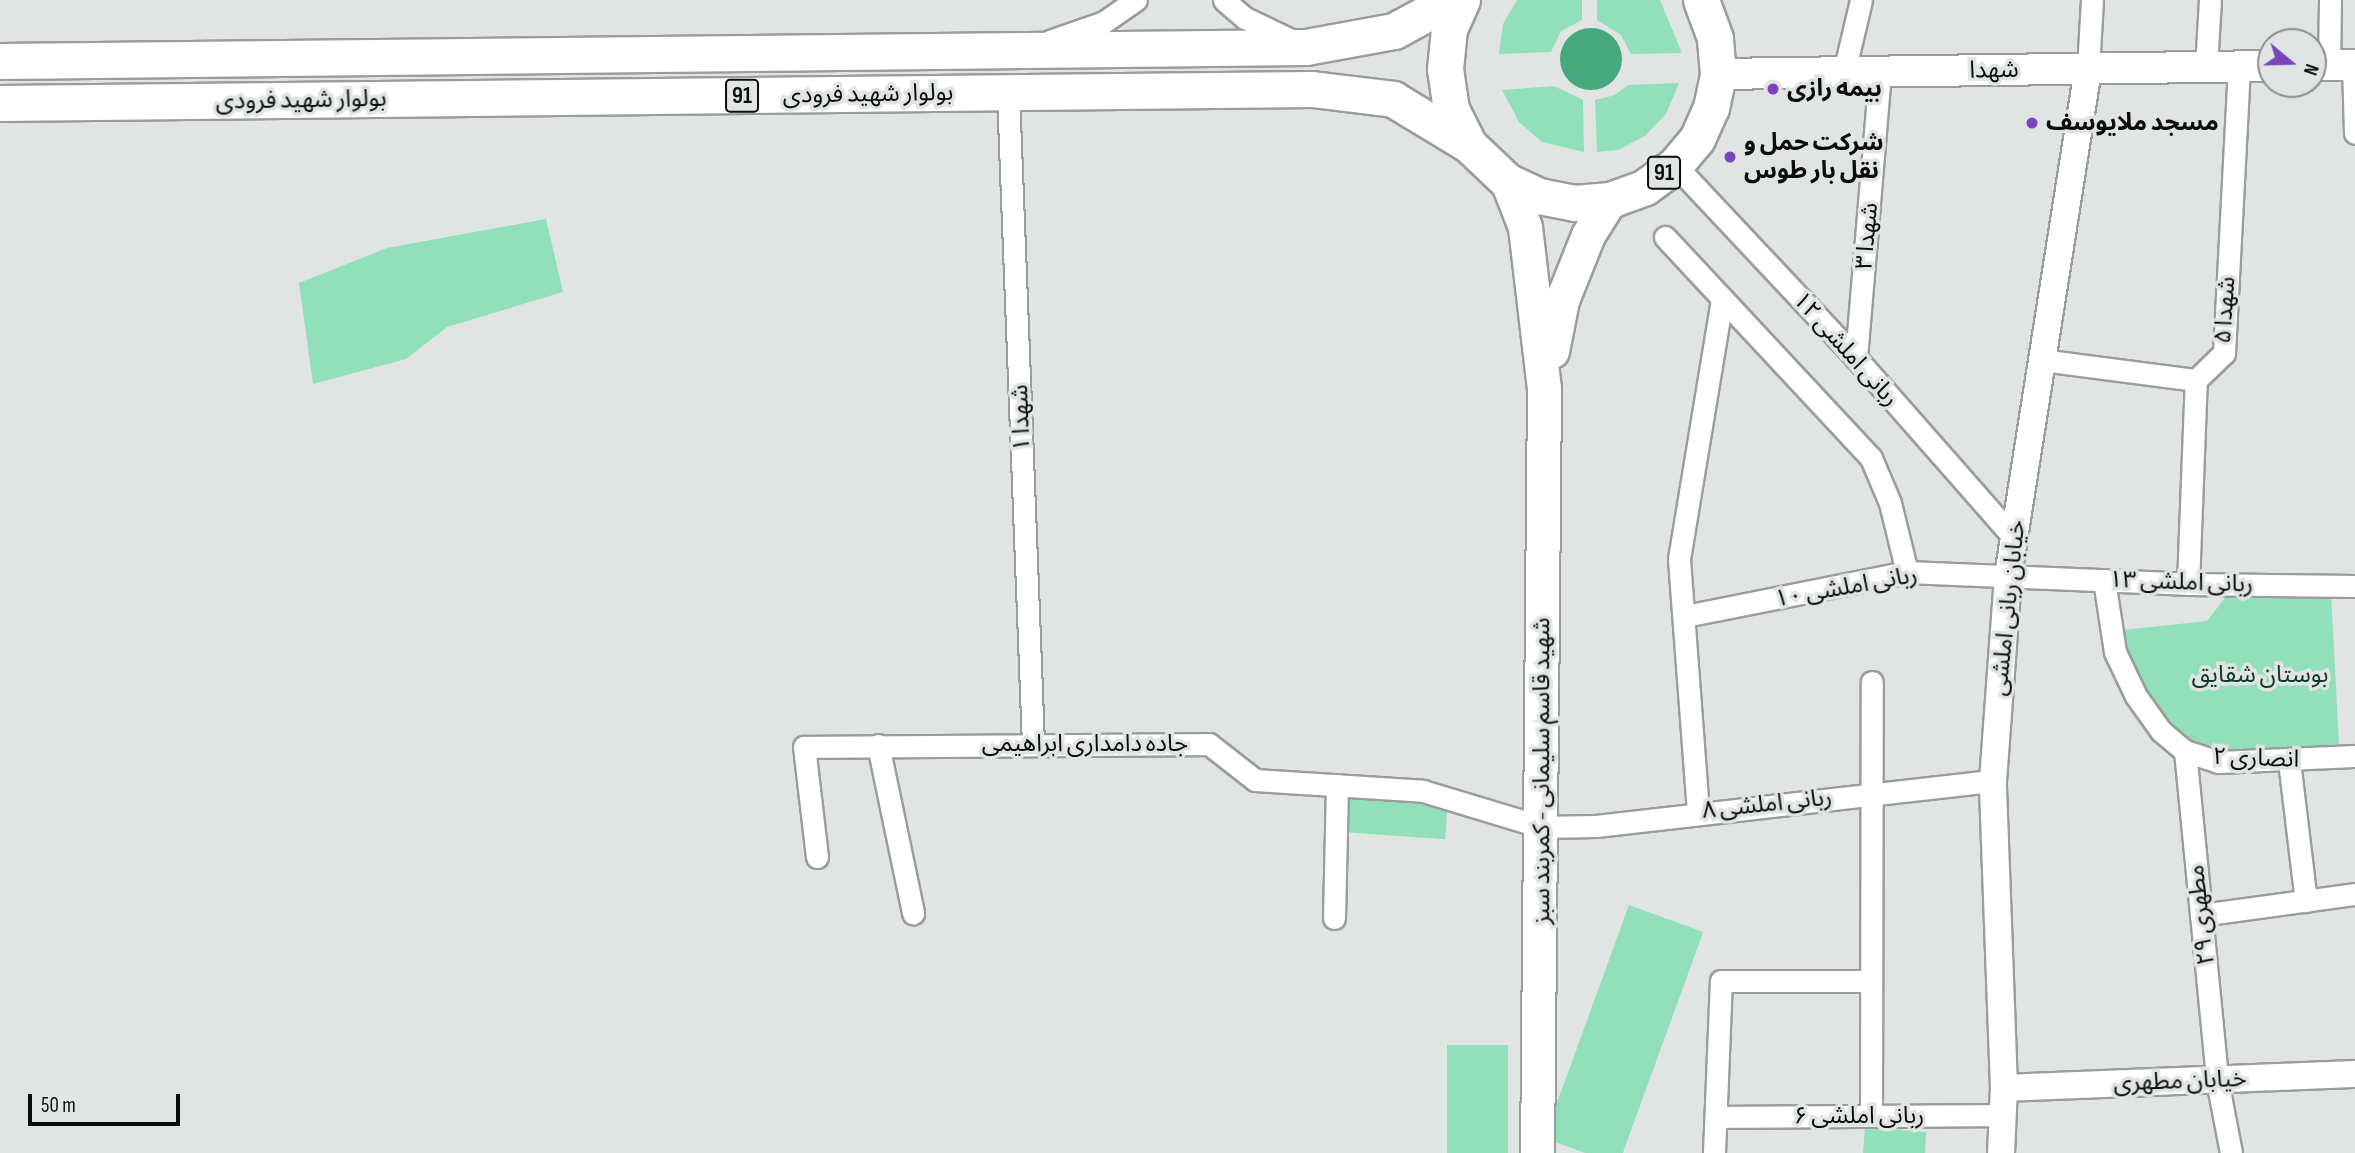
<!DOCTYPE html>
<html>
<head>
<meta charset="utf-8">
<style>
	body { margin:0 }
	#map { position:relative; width:2355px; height:1153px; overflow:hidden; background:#e0e4e2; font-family:"Sofia Sans Condensed","Noto Sans Arabic",sans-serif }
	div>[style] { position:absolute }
	.green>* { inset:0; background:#92e0ba; transform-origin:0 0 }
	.water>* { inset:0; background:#46a97e }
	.round { border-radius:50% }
	.roads { filter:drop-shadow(2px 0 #9a9d9c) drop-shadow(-2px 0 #9a9d9c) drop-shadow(0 2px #9a9d9c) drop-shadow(0 -2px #9a9d9c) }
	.minor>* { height:21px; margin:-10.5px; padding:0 10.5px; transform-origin:10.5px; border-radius:10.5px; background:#fff }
	.tertiary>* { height:26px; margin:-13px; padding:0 13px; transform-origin:13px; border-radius:13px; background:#fff }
	.secondary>* { height:30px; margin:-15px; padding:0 15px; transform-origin:15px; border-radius:15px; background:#fff }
	.primary>* { height:33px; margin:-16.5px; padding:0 16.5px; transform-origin:16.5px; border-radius:16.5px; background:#fff }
	.trunk>* { height:35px; margin:-17.5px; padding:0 17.5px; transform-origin:17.5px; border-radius:17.5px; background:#fff }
	.dots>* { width:19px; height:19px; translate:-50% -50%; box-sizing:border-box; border:4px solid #e0e4e2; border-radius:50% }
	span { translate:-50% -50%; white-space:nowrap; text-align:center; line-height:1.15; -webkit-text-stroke:7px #e0e4e2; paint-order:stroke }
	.shield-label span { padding:2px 5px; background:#e0e4e2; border:2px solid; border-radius:5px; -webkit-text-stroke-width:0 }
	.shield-label { font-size:23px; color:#0b0c0b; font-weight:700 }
	.street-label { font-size:24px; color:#0b0c0b }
	.poi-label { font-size:24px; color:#0b0c0b; font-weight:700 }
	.left { translate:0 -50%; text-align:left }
	.park-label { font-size:24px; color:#0f3a28 }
	.north { position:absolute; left:2257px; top:28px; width:70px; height:70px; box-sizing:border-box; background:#e0e4e2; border:2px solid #8b8e8c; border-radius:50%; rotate:109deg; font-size:19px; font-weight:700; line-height:28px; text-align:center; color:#0b0c0b }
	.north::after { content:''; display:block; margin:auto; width:24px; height:32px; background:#7b44bb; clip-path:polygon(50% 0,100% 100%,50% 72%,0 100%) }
	.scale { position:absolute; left:28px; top:1094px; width:152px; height:32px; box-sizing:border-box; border:4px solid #0b0c0b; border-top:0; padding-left:9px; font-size:21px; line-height:24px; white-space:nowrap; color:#0b0c0b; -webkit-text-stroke:5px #e0e4e2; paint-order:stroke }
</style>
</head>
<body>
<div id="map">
	<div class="green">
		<div style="clip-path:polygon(1517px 0,1582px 0,1582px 20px,1561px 31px,1551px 52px,1499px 54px,1503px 24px)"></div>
		<div style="clip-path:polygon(1597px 0,1660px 0,1682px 53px,1631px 54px,1621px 35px,1597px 20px)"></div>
		<div style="clip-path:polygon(1679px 83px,1666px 114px,1645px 136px,1618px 150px,1597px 152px,1595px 100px,1615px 95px,1628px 85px)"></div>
		<div style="clip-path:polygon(1554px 86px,1583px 100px,1584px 152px,1542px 142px,1519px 122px,1502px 90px)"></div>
		<div style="clip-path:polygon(546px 219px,563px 292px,447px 327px,406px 359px,313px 384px,299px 283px,387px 248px)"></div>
		<div style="clip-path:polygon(2331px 593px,2339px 744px,2213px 755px,2168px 725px,2132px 670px,2124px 630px,2207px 621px,2228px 594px)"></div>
		<div style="left:1344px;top:795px;width:104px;height:37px;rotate:4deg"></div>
		<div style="left:1629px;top:905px;width:79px;height:248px;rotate:20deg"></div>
		<div style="left:1447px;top:1045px;width:61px;height:108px"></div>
		<div style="clip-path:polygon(1865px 1127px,1926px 1132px,1925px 1153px,1863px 1153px)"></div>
	</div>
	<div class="water">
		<div class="round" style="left:1560px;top:28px;width:62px;height:62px"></div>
	</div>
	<div class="roads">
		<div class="minor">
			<div style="left:1224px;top:0;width:28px;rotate:41deg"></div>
			<div style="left:1245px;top:18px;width:55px;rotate:25.6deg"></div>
			<div style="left:1050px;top:41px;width:57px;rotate:-19.4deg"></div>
			<div style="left:1104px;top:22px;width:39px;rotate:-35deg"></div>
			<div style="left:2329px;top:65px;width:65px;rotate:-89.1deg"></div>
			<div style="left:2353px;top:65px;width:68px;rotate:88.3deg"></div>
			<div style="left:2206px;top:67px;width:67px;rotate:-86.6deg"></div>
			<div style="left:2088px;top:69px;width:69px;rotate:-86.7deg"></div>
			<div style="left:1844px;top:72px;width:74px;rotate:-76.7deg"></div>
			<div style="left:1008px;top:93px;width:651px;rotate:87.8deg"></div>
			<div style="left:1675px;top:165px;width:265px;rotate:46.8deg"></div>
			<div style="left:1856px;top:358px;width:238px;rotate:48.7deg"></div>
			<div style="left:1665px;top:237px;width:302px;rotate:47deg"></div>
			<div style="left:1871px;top:458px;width:49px;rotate:67.1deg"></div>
			<div style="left:1890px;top:503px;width:71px;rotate:76.2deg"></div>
			<div style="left:1856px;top:358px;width:287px;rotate:-85.2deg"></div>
			<div style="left:2041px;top:360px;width:156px;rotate:7.4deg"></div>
			<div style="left:2104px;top:580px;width:73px;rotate:81.3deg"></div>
			<div style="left:2115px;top:652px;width:49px;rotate:64.5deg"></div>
			<div style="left:2136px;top:696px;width:43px;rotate:54.5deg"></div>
			<div style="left:2161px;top:731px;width:31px;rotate:40deg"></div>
			<div style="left:2185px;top:751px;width:35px;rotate:18deg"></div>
			<div style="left:2218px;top:762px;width:137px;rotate:-2.5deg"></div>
			<div style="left:2188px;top:584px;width:204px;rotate:-87.8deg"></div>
			<div style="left:2196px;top:380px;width:39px;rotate:-44deg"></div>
			<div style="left:2224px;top:353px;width:287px;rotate:-87deg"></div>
			<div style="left:1685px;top:616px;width:226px;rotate:-11.2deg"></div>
			<div style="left:1907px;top:572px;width:281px;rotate:2.4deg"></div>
			<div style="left:2188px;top:584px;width:167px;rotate:0.7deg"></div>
			<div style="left:878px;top:745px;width:172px;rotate:78.2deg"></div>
			<div style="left:2185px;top:751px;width:331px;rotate:84.4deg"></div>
			<div style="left:2217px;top:1080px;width:74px;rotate:79.1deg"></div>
			<div style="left:2289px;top:761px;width:141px;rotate:83.1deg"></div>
			<div style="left:1698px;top:812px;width:254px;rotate:-94.3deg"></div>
			<div style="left:1679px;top:559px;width:264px;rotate:-80.6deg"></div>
			<div style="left:817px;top:857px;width:111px;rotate:-96.7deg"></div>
			<div style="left:804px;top:747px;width:405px;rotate:-0.4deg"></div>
			<div style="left:1209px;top:744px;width:58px;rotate:38deg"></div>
			<div style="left:1255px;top:780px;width:168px;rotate:3.7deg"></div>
			<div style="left:1423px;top:791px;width:124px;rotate:16.8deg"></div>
			<div style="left:1542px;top:827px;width:54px;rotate:-1.1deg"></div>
			<div style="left:1596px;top:826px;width:400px;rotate:-6.5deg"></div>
			<div style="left:2201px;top:915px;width:155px;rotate:-7.8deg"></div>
			<div style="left:1334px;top:918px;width:133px;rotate:-88.7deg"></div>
			<div style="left:1871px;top:1116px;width:434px;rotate:-89.9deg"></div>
			<div style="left:1716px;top:1117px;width:287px;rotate:-0.4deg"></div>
			<div style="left:1714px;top:1153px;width:172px;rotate:-87.7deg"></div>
			<div style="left:1721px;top:981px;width:149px"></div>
		</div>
		<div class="tertiary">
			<div style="left:2004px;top:1088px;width:351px;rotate:-2.3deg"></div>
			<div style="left:2001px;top:1153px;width:65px;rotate:-87.4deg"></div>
			<div style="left:2004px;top:1088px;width:307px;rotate:-92.1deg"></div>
			<div style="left:1993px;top:781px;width:206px;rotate:-85.8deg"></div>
			<div style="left:2008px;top:576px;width:513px;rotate:-81.03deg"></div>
		</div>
		<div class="secondary">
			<div style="left:2313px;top:65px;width:42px"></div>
			<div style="left:1718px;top:74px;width:553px;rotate:-0.83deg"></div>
		</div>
		<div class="primary">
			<div style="left:1507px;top:181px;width:49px;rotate:68.6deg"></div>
			<div style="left:1525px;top:227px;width:162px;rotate:83.3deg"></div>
			<div style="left:1544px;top:388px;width:765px;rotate:90.52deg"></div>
			<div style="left:1552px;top:351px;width:52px;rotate:-78.9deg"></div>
			<div style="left:1562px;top:300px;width:70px;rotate:-68.2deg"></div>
			<div style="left:1588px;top:235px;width:41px;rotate:-57.8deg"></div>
		</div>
		<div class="trunk">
			<div style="left:1462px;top:0;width:32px;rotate:114deg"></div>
			<div style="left:1449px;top:29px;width:40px;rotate:95.7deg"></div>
			<div style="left:1445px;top:69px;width:40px;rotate:81.5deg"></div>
			<div style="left:1451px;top:109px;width:40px;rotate:63.4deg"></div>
			<div style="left:1469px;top:145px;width:52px;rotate:43.5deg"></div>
			<div style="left:1507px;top:181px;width:35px;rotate:25deg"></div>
			<div style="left:1539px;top:196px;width:36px;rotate:11deg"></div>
			<div style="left:1574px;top:203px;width:36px;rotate:-5deg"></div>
			<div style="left:1610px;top:200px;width:37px;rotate:-20deg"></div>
			<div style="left:1645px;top:187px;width:37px;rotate:-36deg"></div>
			<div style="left:1675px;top:165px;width:34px;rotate:-50deg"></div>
			<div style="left:1697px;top:139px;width:34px;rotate:-66deg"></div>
			<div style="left:1711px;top:108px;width:35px;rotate:-78deg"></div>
			<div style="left:1718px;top:74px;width:36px;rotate:-95deg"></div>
			<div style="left:1715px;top:38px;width:40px;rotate:-110.2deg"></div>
			<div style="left:0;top:61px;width:1306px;rotate:-0.61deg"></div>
			<div style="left:1306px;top:47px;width:89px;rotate:-10.3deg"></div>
			<div style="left:1394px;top:31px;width:65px;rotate:-28.5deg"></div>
			<div style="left:0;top:103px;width:1312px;rotate:-0.61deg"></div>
			<div style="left:1312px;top:89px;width:82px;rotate:7deg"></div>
			<div style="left:1393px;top:99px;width:89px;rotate:31.2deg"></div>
		</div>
	</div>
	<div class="dots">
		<div style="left:1773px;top:89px;background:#7b44bb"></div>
		<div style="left:2032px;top:123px;background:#7b44bb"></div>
		<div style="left:1730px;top:157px;background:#7b44bb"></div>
	</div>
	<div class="shield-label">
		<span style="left:742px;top:96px">91</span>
		<span style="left:1664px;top:173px">91</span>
	</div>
	<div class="street-label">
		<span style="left:1994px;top:70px;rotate:-1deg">شهدا</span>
		<span style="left:868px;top:94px;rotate:-1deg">بولوار شهید فرودی</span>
		<span style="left:301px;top:100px;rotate:-1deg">بولوار شهید فرودی</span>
		<span style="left:1867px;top:236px;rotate:-85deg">شهدا ۳</span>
		<span style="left:2225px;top:310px;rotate:-86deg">شهدا ۵</span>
		<span style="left:1846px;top:349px;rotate:48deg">ربانی املشی ۱۲</span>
		<span style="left:1021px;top:418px;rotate:-92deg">شهدا ۱</span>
		<span style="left:2181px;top:582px;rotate:2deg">ربانی املشی ۱۳</span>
		<span style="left:1846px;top:587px;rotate:-10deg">ربانی املشی ۱۰</span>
		<span style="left:2008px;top:608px;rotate:-84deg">خیابان ربانی املشی</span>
		<span style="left:1085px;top:744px">جاده دامداری ابراهیمی</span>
		<span style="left:2256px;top:758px;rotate:2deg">انصاری ۲</span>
		<span style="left:1542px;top:771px;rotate:-90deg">شهید قاسم سلیمانی - کمربند سبز</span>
		<span style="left:1767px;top:804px;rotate:-6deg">ربانی املشی ۸</span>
		<span style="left:2201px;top:915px;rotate:-96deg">مطهری ۲۹</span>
		<span style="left:2180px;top:1081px;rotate:-2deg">خیابان مطهری</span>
		<span style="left:1859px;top:1116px">ربانی املشی ۶</span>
	</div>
	<div class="poi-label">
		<span class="left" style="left:1787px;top:89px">بیمه رازی</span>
		<span class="left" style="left:2046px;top:123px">مسجد ملایوسف</span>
		<span class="left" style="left:1744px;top:157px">شرکت حمل و<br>نقل بار طوس</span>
	</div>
	<div class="park-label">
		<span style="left:2260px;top:675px">بوستان شقایق</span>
	</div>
	<div class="north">N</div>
	<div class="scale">50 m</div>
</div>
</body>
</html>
